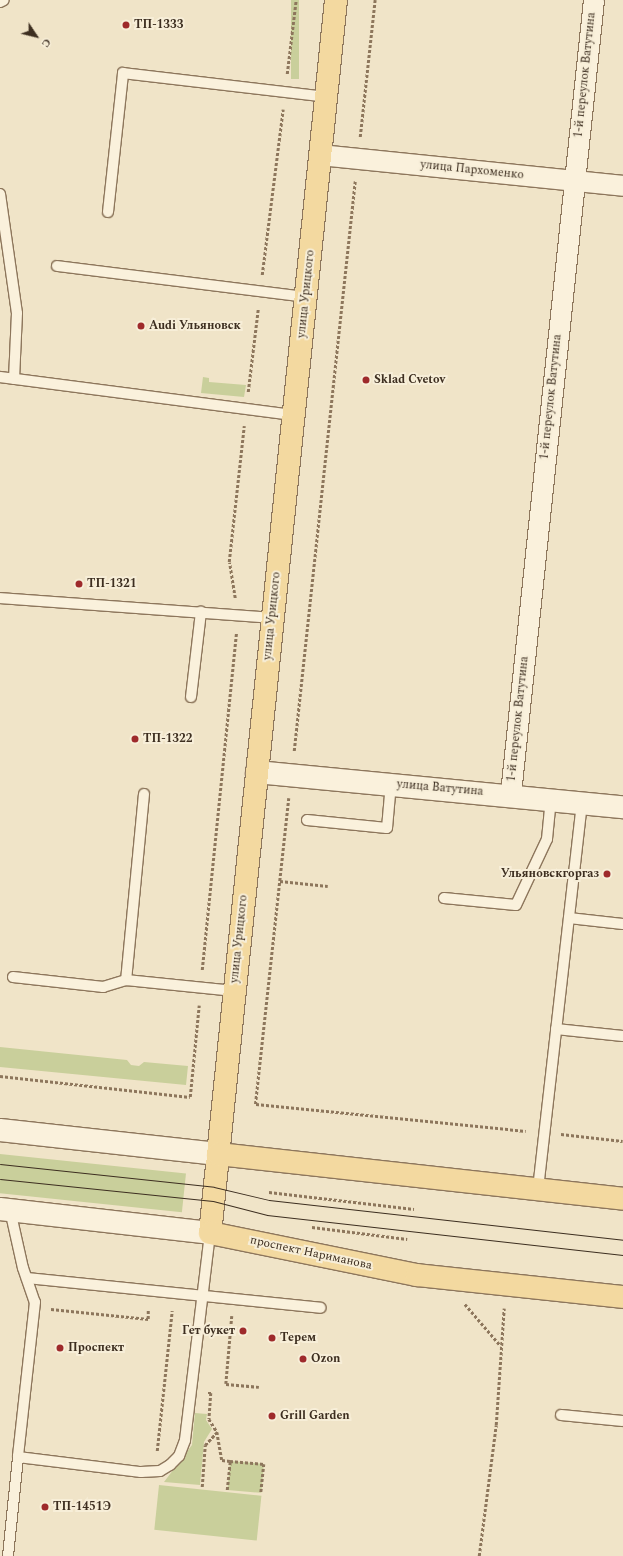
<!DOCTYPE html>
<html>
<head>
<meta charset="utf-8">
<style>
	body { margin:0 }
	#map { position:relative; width:623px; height:1556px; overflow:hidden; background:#f0e4c8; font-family:Spectral,serif }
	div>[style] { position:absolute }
	.green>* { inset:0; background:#c9cf9b; transform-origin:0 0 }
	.path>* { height:2.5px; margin-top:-1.25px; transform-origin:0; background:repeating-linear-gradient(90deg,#8d765c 0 3px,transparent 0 5px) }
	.roads { filter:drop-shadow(1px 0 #8d765c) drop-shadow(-1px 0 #8d765c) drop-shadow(0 1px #8d765c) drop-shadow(0 -1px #8d765c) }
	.lane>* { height:10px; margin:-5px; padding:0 5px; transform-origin:5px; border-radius:5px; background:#faf1dc }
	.street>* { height:20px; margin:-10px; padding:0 10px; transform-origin:10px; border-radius:10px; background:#faf1dc }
	.secondary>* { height:22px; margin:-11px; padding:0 11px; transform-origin:11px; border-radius:11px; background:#faf1dc }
	.primary>* { height:22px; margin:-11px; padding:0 11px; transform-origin:11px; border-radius:11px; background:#f3d9a0 }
	.tram>* { height:1px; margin:-0.5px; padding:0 0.5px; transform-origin:0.5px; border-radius:0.5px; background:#3d2e20 }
	.dots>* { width:11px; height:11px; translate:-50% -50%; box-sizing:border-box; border:2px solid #f7eed8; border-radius:50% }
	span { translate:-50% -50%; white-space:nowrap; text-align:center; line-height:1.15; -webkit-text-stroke:4px #f7eed8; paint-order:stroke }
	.poi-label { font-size:12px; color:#3d2e20; font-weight:700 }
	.left { translate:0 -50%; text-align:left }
	.right { translate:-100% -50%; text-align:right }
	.street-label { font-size:12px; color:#3d2e20 }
	.north { position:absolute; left:16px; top:16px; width:40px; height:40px; -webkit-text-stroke:3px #f7eed8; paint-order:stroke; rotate:125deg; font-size:11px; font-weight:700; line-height:16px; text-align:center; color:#3d2e20 }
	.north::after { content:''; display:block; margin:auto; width:14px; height:18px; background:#3d2e20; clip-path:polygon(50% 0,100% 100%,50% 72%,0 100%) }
</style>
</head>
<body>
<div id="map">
	<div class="green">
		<div style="left:291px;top:0;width:8px;height:79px"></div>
		<div style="clip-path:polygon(203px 377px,209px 378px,209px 382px,246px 385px,244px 397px,201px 393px)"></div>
		<div style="clip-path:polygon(0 1047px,127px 1060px,131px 1065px,139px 1066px,144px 1062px,188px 1066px,186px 1085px,0 1067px)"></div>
		<div style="left:0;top:1154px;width:187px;height:39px;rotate:6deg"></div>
		<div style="clip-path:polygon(195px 1413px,207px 1414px,206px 1420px,212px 1429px,204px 1442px,200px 1485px,164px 1482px,192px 1445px)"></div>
		<div style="left:230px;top:1461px;width:34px;height:29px;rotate:5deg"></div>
		<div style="left:159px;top:1485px;width:103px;height:45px;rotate:6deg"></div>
	</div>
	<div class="path">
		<div style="left:287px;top:74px;width:75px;rotate:-83.1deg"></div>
		<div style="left:360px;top:137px;width:138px;rotate:-83.8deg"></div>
		<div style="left:262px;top:275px;width:167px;rotate:-82.8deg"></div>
		<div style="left:248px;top:392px;width:84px;rotate:-83.1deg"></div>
		<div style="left:235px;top:598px;width:36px;rotate:-99deg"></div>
		<div style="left:229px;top:562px;width:137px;rotate:-83.7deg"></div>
		<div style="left:294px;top:751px;width:573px;rotate:-83.89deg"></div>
		<div style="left:289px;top:798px;width:308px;rotate:96.2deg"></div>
		<div style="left:256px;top:1104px;width:271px;rotate:5.7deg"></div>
		<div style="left:280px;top:881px;width:48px;rotate:5.9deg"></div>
		<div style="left:202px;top:970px;width:339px;rotate:-84.2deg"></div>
		<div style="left:0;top:1076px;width:191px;rotate:6.3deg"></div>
		<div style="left:190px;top:1097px;width:92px;rotate:-84.4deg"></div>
		<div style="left:561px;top:1134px;width:62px;rotate:6.4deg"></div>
		<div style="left:269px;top:1192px;width:146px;rotate:6.7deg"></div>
		<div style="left:312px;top:1227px;width:96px;rotate:7.2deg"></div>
		<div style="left:465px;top:1304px;width:55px;rotate:49.4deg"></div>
		<div style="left:51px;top:1309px;width:98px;rotate:5.9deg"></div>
		<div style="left:148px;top:1319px;width:10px;rotate:-90deg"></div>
		<div style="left:232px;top:1316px;width:68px;rotate:95deg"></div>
		<div style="left:226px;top:1384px;width:33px;rotate:5deg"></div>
		<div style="left:208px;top:1393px;width:3px"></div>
		<div style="left:211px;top:1393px;width:26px;rotate:94deg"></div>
		<div style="left:209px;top:1419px;width:15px;rotate:58deg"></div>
		<div style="left:217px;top:1432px;width:28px;rotate:80deg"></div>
		<div style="left:222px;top:1460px;width:8px;rotate:7deg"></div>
		<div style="left:157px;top:1451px;width:141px;rotate:-83.9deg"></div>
		<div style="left:202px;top:1487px;width:42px;rotate:-85.9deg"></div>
		<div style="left:205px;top:1445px;width:18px;rotate:-47deg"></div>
		<div style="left:227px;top:1490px;width:29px;rotate:-84deg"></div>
		<div style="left:230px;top:1461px;width:34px;rotate:5deg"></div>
		<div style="left:264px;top:1464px;width:29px;rotate:96deg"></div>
		<div style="left:479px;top:1556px;width:132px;rotate:-82.6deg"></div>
		<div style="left:496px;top:1425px;width:117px;rotate:-86.1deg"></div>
	</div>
	<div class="roads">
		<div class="lane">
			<div style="left:0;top:2px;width:4px;rotate:-27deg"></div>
			<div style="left:0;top:194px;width:120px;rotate:81.9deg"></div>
			<div style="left:17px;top:313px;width:66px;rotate:92.6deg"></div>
			<div style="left:108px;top:212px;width:140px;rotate:-83.8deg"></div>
			<div style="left:123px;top:73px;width:204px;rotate:6.7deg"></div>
			<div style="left:57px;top:266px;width:251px;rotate:7.1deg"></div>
			<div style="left:0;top:377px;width:296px;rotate:7.4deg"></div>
			<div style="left:0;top:598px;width:273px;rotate:4.2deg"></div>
			<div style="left:191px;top:697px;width:86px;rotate:-83.3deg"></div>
			<div style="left:144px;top:794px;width:187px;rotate:95.5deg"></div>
			<div style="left:126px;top:980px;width:109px;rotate:5.8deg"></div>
			<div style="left:307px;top:820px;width:80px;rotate:5.7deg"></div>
			<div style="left:387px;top:828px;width:45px;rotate:-84.9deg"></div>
			<div style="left:444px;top:898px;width:72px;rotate:5.6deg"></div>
			<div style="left:516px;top:905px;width:73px;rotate:-64.8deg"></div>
			<div style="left:547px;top:839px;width:41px;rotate:-84.4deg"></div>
			<div style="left:569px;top:918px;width:54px;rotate:6.3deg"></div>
			<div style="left:13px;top:977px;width:91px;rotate:6.3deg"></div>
			<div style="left:103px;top:987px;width:24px;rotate:-17deg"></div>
			<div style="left:556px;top:1029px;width:67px;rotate:6deg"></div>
			<div style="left:538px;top:1189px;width:389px;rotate:-83.5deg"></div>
			<div style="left:10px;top:1210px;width:59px;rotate:77.4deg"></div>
			<div style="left:23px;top:1268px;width:36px;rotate:71deg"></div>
			<div style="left:35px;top:1302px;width:156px;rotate:96.3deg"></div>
			<div style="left:18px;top:1457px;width:124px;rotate:7deg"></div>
			<div style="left:141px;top:1472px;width:19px;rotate:-3deg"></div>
			<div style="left:160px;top:1471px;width:12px;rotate:-31deg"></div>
			<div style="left:170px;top:1465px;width:13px;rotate:-45deg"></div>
			<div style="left:179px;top:1456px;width:17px;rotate:-69deg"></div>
			<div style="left:185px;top:1440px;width:209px;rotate:-83.1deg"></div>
			<div style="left:27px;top:1278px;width:295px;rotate:5.8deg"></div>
			<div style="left:561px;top:1415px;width:62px;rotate:5.5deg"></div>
			<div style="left:8px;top:1556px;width:100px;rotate:-84.2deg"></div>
		</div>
		<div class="street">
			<div style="left:320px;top:155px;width:305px;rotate:5.8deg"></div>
			<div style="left:511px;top:794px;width:798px;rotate:-84.03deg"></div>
		</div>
		<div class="secondary">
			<div style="left:257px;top:772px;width:368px;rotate:5.5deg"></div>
			<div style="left:0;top:1130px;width:219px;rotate:6.3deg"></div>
			<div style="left:0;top:1209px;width:211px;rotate:6.5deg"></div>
		</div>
		<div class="primary">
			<div style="left:336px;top:0;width:1239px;rotate:95.83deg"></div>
			<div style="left:210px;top:1233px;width:211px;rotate:11.5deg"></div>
			<div style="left:417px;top:1275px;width:207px;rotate:6.1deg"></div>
			<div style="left:218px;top:1154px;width:407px;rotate:6.3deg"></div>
		</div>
	</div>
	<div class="tram">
		<div style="left:0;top:1164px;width:215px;rotate:6.1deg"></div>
		<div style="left:214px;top:1187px;width:57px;rotate:13.3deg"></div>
		<div style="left:269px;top:1200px;width:356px;rotate:6.4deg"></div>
		<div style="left:0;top:1179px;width:214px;rotate:5.9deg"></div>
		<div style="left:213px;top:1201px;width:56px;rotate:14.5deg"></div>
		<div style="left:267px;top:1215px;width:358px;rotate:6.4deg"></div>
	</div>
	<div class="dots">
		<div style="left:126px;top:25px;background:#9e2a2b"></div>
		<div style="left:141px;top:326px;background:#9e2a2b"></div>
		<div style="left:366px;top:380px;background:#9e2a2b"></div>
		<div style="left:79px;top:584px;background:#9e2a2b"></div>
		<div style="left:135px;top:739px;background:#9e2a2b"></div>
		<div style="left:607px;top:874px;background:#9e2a2b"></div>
		<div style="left:243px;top:1331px;background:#9e2a2b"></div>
		<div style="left:272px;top:1338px;background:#9e2a2b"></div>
		<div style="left:60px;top:1348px;background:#9e2a2b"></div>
		<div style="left:303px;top:1359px;background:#9e2a2b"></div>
		<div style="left:272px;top:1416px;background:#9e2a2b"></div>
		<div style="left:45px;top:1507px;background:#9e2a2b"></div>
	</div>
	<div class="poi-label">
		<span class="left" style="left:134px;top:25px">ТП-1333</span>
		<span class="left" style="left:149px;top:326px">Audi Ульяновск</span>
		<span class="left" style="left:374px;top:380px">Sklad Cvetov</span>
		<span class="left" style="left:87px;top:584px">ТП-1321</span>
		<span class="left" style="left:143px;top:739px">ТП-1322</span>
		<span class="right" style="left:599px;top:874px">Ульяновскгоргаз</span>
		<span class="right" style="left:235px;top:1331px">Гет букет</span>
		<span class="left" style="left:280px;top:1338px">Терем</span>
		<span class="left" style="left:68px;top:1348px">Проспект</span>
		<span class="left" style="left:311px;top:1359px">Ozon</span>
		<span class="left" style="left:280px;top:1416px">Grill Garden</span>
		<span class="left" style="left:53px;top:1507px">ТП-1451Э</span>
	</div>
	<div class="street-label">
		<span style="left:585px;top:75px;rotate:-84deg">1-й переулок Ватутина</span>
		<span style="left:472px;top:170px;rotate:6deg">улица Пархоменко</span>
		<span style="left:306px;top:294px;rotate:-84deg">улица Урицкого</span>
		<span style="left:551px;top:397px;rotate:-84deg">1-й переулок Ватутина</span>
		<span style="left:272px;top:616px;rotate:-84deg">улица Урицкого</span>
		<span style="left:518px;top:719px;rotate:-84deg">1-й переулок Ватутина</span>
		<span style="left:440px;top:788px;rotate:5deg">улица Ватутина</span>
		<span style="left:239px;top:939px;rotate:-84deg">улица Урицкого</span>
		<span style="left:311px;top:1253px;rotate:12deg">проспект Нариманова</span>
	</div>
	<div class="north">С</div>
</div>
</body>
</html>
